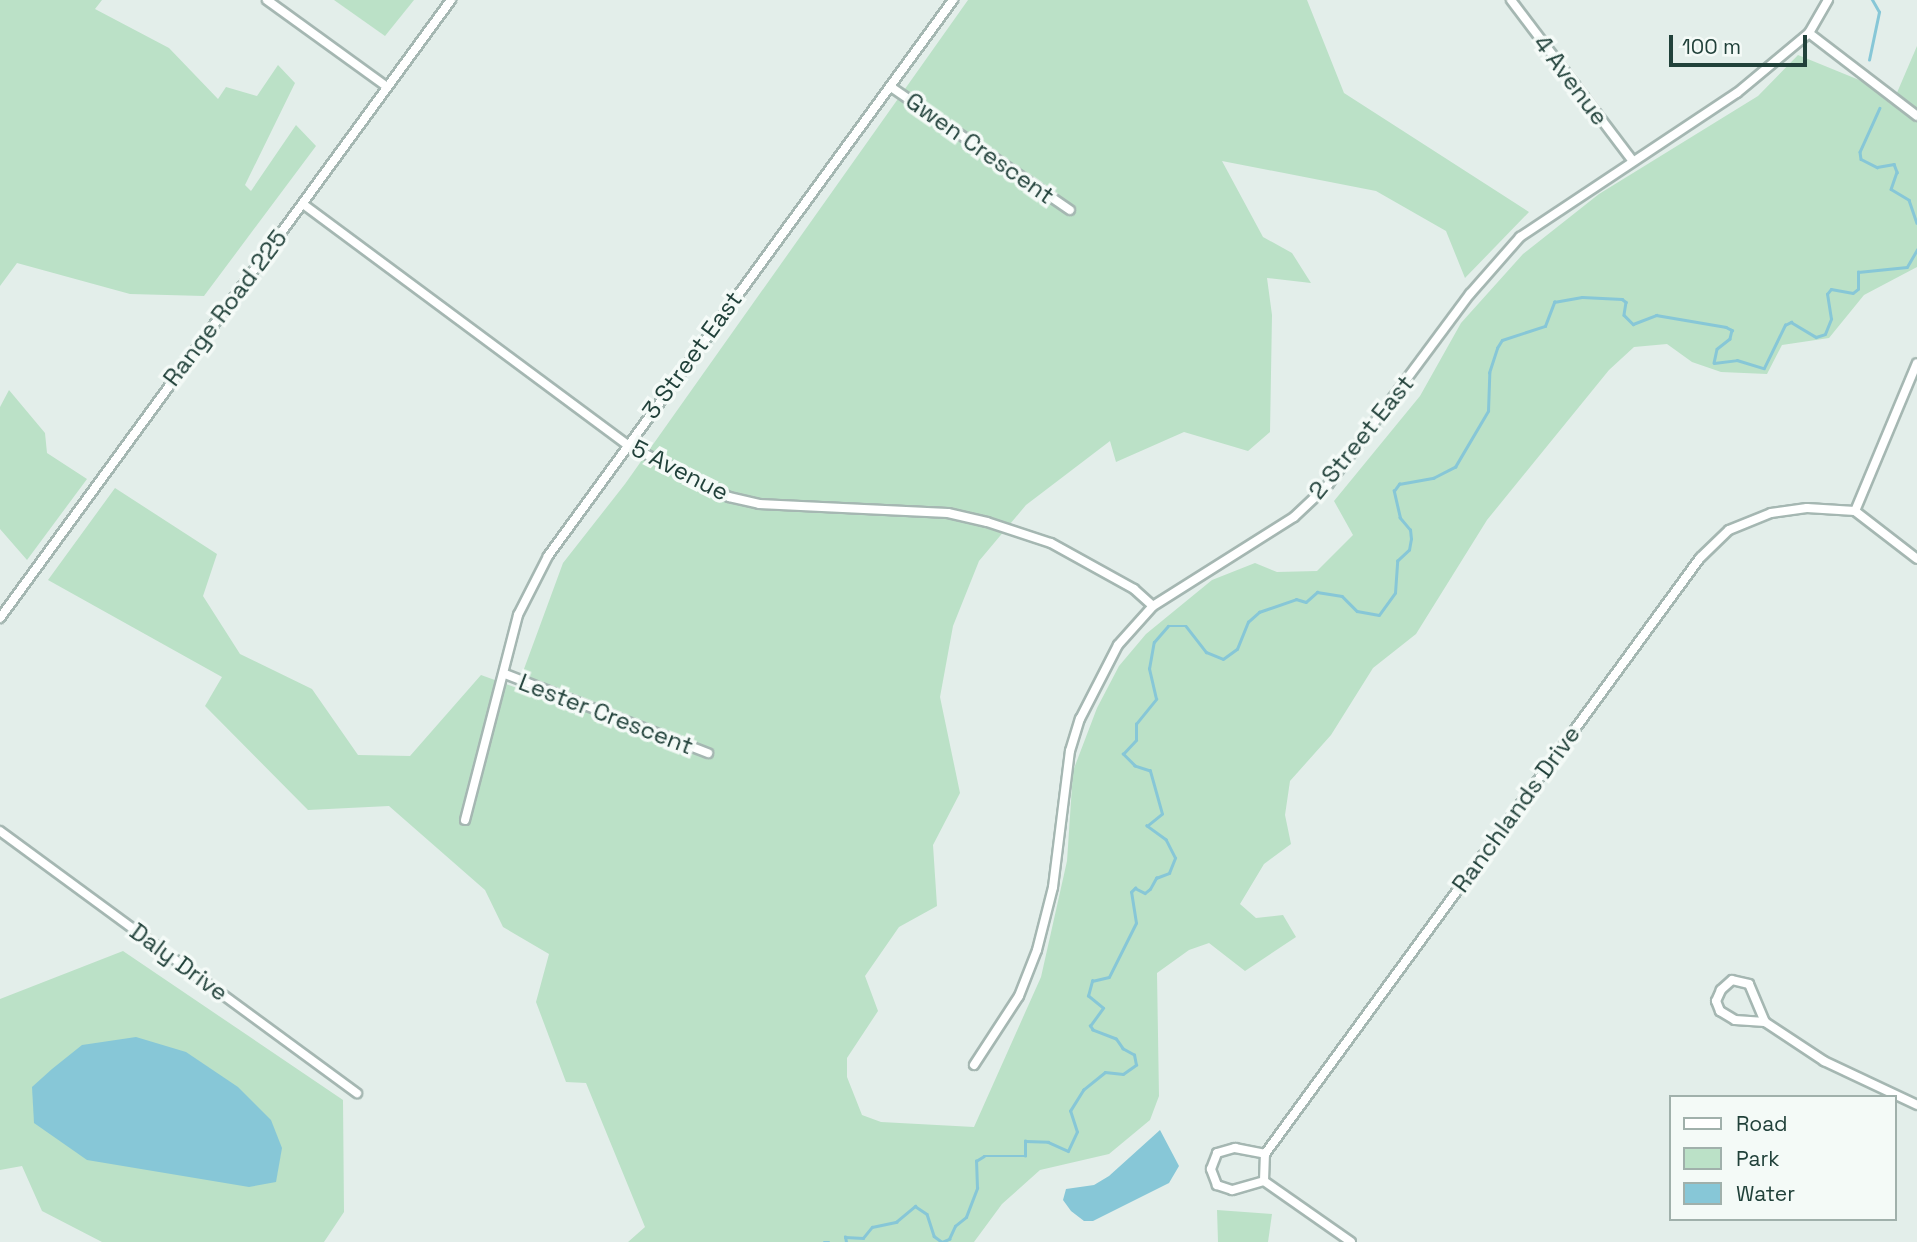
<!DOCTYPE html>
<html>
<head>
<meta charset="utf-8">
<style>
	body { margin:0 }
	#map { position:relative; width:1917px; height:1242px; overflow:hidden; background:#e3eeea; font-family:"Space Grotesk",sans-serif }
	div>[style] { position:absolute }
	.green>* { inset:0; background:#bbe1c7 }
	.water>* { inset:0; background:#87c7d7 }
	.stream>* { height:2.5px; margin:-1.25px; padding:0 1.25px; transform-origin:1.25px; border-radius:1.25px; background:#87c7d7 }
	.roads { filter:drop-shadow(2px 0 #a5b7b2) drop-shadow(-2px 0 #a5b7b2) drop-shadow(0 2px #a5b7b2) drop-shadow(0 -2px #a5b7b2) }
	.minor>* { height:8px; margin:-4px; padding:0 4px; transform-origin:4px; border-radius:4px; background:#fff }
	span { translate:-50% -50%; white-space:nowrap; text-align:center; line-height:1.15; -webkit-text-stroke:7px #f4faf7; paint-order:stroke }
	.street-label { font-size:24px; color:#21413a }
	.legend { position:absolute; left:1669px; top:1095px; width:228px; height:126px; box-sizing:border-box; background:#f4faf7; border:2px solid #a0b0ab; margin:0; padding:9px 12px; list-style:none; font-size:21px; color:#21413a }
	.legend li { display:flex; align-items:center; gap:14px; height:35px }
	.legend b { width:35px; border:2px solid #a0b0ab }
	.scale { position:absolute; left:1669px; top:35px; width:138px; height:32px; box-sizing:border-box; border:4px solid #21413a; border-top:0; padding-left:9px; font-size:21px; line-height:24px; white-space:nowrap; color:#21413a; -webkit-text-stroke:5px #f4faf7; paint-order:stroke }
</style>
</head>
<body>
<div id="map">
	<div class="green">
		<div style="clip-path:polygon(0 0,102px 0,95px 9px,169px 48px,218px 99px,226px 87px,257px 96px,278px 65px,295px 83px,245px 185px,251px 191px,296px 125px,316px 146px,204px 296px,130px 294px,17px 263px,0 286px)"></div>
		<div style="clip-path:polygon(334px 0,414px 0,385px 36px)"></div>
		<div style="clip-path:polygon(968px 0,1307px 0,1344px 93px,1529px 212px,1465px 278px,1446px 231px,1376px 191px,1222px 161px,1263px 237px,1292px 253px,1311px 283px,1267px 278px,1272px 315px,1270px 432px,1248px 451px,1184px 432px,1116px 462px,1110px 441px,1026px 505px,979px 561px,953px 626px,940px 697px,960px 793px,933px 845px,937px 906px,899px 927px,865px 976px,878px 1011px,847px 1058px,847px 1077px,862px 1115px,881px 1122px,974px 1127px,1041px 977px,1067px 861px,1073px 771px,1097px 708px,1119px 666px,1146px 634px,1212px 580px,1255px 563px,1277px 572px,1317px 571px,1353px 535px,1334px 501px,1420px 396px,1461px 323px,1523px 254px,1599px 194px,1758px 96px,1798px 55px,1896px 95px,1917px 46px,1917px 267px,1864px 295px,1829px 338px,1782px 345px,1767px 374px,1721px 372px,1692px 362px,1667px 344px,1634px 347px,1609px 370px,1487px 520px,1416px 634px,1373px 668px,1331px 735px,1290px 781px,1285px 815px,1291px 844px,1264px 864px,1240px 904px,1256px 918px,1283px 915px,1296px 937px,1245px 971px,1209px 943px,1189px 950px,1157px 973px,1159px 1096px,1150px 1120px,1109px 1154px,1040px 1170px,1002px 1204px,974px 1242px,628px 1242px,645px 1227px,586px 1083px,566px 1082px,536px 1002px,549px 954px,503px 927px,485px 890px,389px 806px,308px 810px,205px 706px,222px 677px,48px 580px,115px 488px,217px 554px,203px 596px,240px 654px,312px 689px,358px 755px,410px 756px,481px 675px,517px 688px,563px 563px,625px 484px)"></div>
		<div style="clip-path:polygon(9px 390px,45px 433px,47px 453px,87px 479px,27px 560px,0 529px,0 407px)"></div>
		<div style="clip-path:polygon(123px 951px,343px 1100px,344px 1212px,324px 1242px,102px 1242px,42px 1211px,22px 1166px,0 1170px,0 999px)"></div>
		<div style="clip-path:polygon(1217px 1210px,1272px 1214px,1268px 1242px,1218px 1242px)"></div>
	</div>
	<div class="water">
		<div style="clip-path:polygon(136px 1037px,186px 1052px,238px 1087px,271px 1120px,282px 1148px,276px 1182px,249px 1187px,87px 1160px,34px 1123px,32px 1087px,52px 1069px,82px 1045px)"></div>
		<div style="clip-path:polygon(1160px 1130px,1179px 1166px,1169px 1183px,1093px 1221px,1084px 1221px,1071px 1211px,1063px 1200px,1066px 1189px,1094px 1185px,1109px 1176px)"></div>
	</div>
	<div class="stream">
		<div style="left:1869px;top:60px;width:49px;rotate:-78.2deg"></div>
		<div style="left:1879px;top:12px;width:14px;rotate:-120deg"></div>
		<div style="left:1880px;top:108px;width:48px;rotate:114.4deg"></div>
		<div style="left:1860px;top:152px;width:7px;rotate:82deg"></div>
		<div style="left:1861px;top:159px;width:18px;rotate:27deg"></div>
		<div style="left:1877px;top:167px;width:17px;rotate:-10deg"></div>
		<div style="left:1894px;top:164px;width:9px;rotate:69deg"></div>
		<div style="left:1897px;top:172px;width:18px;rotate:109deg"></div>
		<div style="left:1891px;top:189px;width:21px;rotate:31deg"></div>
		<div style="left:1909px;top:200px;width:24px;rotate:71deg"></div>
		<div style="left:824px;top:1242px;width:5px"></div>
		<div style="left:846px;top:1242px;width:5px;rotate:-101deg"></div>
		<div style="left:845px;top:1237px;width:18px;rotate:3deg"></div>
		<div style="left:863px;top:1238px;width:14px;rotate:-51deg"></div>
		<div style="left:872px;top:1227px;width:25px;rotate:-12deg"></div>
		<div style="left:896px;top:1222px;width:25px;rotate:-40deg"></div>
		<div style="left:915px;top:1206px;width:14px;rotate:34deg"></div>
		<div style="left:927px;top:1214px;width:23px;rotate:72deg"></div>
		<div style="left:934px;top:1236px;width:10px;rotate:37deg"></div>
		<div style="left:942px;top:1242px;width:8px;rotate:-23deg"></div>
		<div style="left:949px;top:1239px;width:14px;rotate:-65deg"></div>
		<div style="left:955px;top:1226px;width:14px;rotate:-39deg"></div>
		<div style="left:966px;top:1217px;width:31px;rotate:-69deg"></div>
		<div style="left:977px;top:1188px;width:27px;rotate:-92deg"></div>
		<div style="left:976px;top:1161px;width:9px;rotate:-32deg"></div>
		<div style="left:984px;top:1156px;width:41px"></div>
		<div style="left:1025px;top:1156px;width:15px;rotate:-90deg"></div>
		<div style="left:1025px;top:1141px;width:23px;rotate:2deg"></div>
		<div style="left:1048px;top:1142px;width:22px;rotate:24deg"></div>
		<div style="left:1068px;top:1151px;width:21px;rotate:-65deg"></div>
		<div style="left:1077px;top:1132px;width:22px;rotate:-108deg"></div>
		<div style="left:1070px;top:1111px;width:25px;rotate:-58deg"></div>
		<div style="left:1083px;top:1090px;width:28px;rotate:-39deg"></div>
		<div style="left:1105px;top:1072px;width:18px;rotate:6deg"></div>
		<div style="left:1123px;top:1074px;width:16px;rotate:-35deg"></div>
		<div style="left:1136px;top:1065px;width:10px;rotate:-101deg"></div>
		<div style="left:1134px;top:1055px;width:13px;rotate:-151deg"></div>
		<div style="left:1123px;top:1049px;width:12px;rotate:-125deg"></div>
		<div style="left:1116px;top:1039px;width:25px;rotate:-159deg"></div>
		<div style="left:1093px;top:1030px;width:5px;rotate:-127deg"></div>
		<div style="left:1090px;top:1026px;width:22px;rotate:-54deg"></div>
		<div style="left:1103px;top:1008px;width:19px;rotate:-141deg"></div>
		<div style="left:1088px;top:996px;width:16px;rotate:-75deg"></div>
		<div style="left:1092px;top:981px;width:17px;rotate:-13deg"></div>
		<div style="left:1109px;top:977px;width:60px;rotate:-63.4deg"></div>
		<div style="left:1136px;top:923px;width:31px;rotate:-99deg"></div>
		<div style="left:1131px;top:892px;width:6px;rotate:-45deg"></div>
		<div style="left:1135px;top:888px;width:11px;rotate:27deg"></div>
		<div style="left:1145px;top:893px;width:6px;rotate:-39deg"></div>
		<div style="left:1150px;top:889px;width:13px;rotate:-61deg"></div>
		<div style="left:1156px;top:878px;width:14px;rotate:-21deg"></div>
		<div style="left:1169px;top:873px;width:16px;rotate:-68deg"></div>
		<div style="left:1175px;top:858px;width:20px;rotate:-117deg"></div>
		<div style="left:1166px;top:840px;width:24px;rotate:-144deg"></div>
		<div style="left:1147px;top:826px;width:19px;rotate:-39deg"></div>
		<div style="left:1162px;top:814px;width:45px;rotate:-105.6deg"></div>
		<div style="left:1150px;top:771px;width:16px;rotate:-162deg"></div>
		<div style="left:1135px;top:766px;width:17px;rotate:-135deg"></div>
		<div style="left:1123px;top:754px;width:19px;rotate:-47deg"></div>
		<div style="left:1136px;top:740px;width:16px;rotate:-90deg"></div>
		<div style="left:1136px;top:724px;width:32px;rotate:-51deg"></div>
		<div style="left:1156px;top:699px;width:31px;rotate:-103deg"></div>
		<div style="left:1149px;top:669px;width:27px;rotate:-80deg"></div>
		<div style="left:1154px;top:642px;width:21px;rotate:-49deg"></div>
		<div style="left:1168px;top:626px;width:18px"></div>
		<div style="left:1186px;top:626px;width:33px;rotate:52deg"></div>
		<div style="left:1206px;top:652px;width:18px;rotate:22deg"></div>
		<div style="left:1223px;top:659px;width:17px;rotate:-36deg"></div>
		<div style="left:1237px;top:649px;width:29px;rotate:-68deg"></div>
		<div style="left:1248px;top:622px;width:15px;rotate:-42deg"></div>
		<div style="left:1259px;top:612px;width:39px;rotate:-19deg"></div>
		<div style="left:1296px;top:599px;width:10px;rotate:17deg"></div>
		<div style="left:1306px;top:602px;width:15px;rotate:-42deg"></div>
		<div style="left:1317px;top:592px;width:25px;rotate:9deg"></div>
		<div style="left:1342px;top:596px;width:21px;rotate:45deg"></div>
		<div style="left:1357px;top:611px;width:22px;rotate:10deg"></div>
		<div style="left:1379px;top:615px;width:27px;rotate:-54deg"></div>
		<div style="left:1395px;top:593px;width:32px;rotate:-86deg"></div>
		<div style="left:1397px;top:561px;width:16px;rotate:-43deg"></div>
		<div style="left:1409px;top:550px;width:11px;rotate:-80deg"></div>
		<div style="left:1411px;top:539px;width:9px;rotate:-96deg"></div>
		<div style="left:1410px;top:530px;width:16px;rotate:-130deg"></div>
		<div style="left:1400px;top:518px;width:28px;rotate:-103deg"></div>
		<div style="left:1394px;top:491px;width:9px;rotate:-54deg"></div>
		<div style="left:1399px;top:484px;width:35px;rotate:-10deg"></div>
		<div style="left:1433px;top:478px;width:25px;rotate:-27deg"></div>
		<div style="left:1455px;top:467px;width:65px;rotate:-59.5deg"></div>
		<div style="left:1488px;top:411px;width:38px;rotate:-88deg"></div>
		<div style="left:1489px;top:373px;width:26px;rotate:-72deg"></div>
		<div style="left:1497px;top:348px;width:9px;rotate:-58deg"></div>
		<div style="left:1502px;top:340px;width:45px;rotate:-18deg"></div>
		<div style="left:1545px;top:326px;width:26px;rotate:-69deg"></div>
		<div style="left:1554px;top:302px;width:28px;rotate:-10deg"></div>
		<div style="left:1582px;top:297px;width:40px;rotate:2.9deg"></div>
		<div style="left:1622px;top:299px;width:5px;rotate:37deg"></div>
		<div style="left:1626px;top:302px;width:13px;rotate:99deg"></div>
		<div style="left:1624px;top:315px;width:13px;rotate:45deg"></div>
		<div style="left:1633px;top:324px;width:25px;rotate:-21deg"></div>
		<div style="left:1656px;top:315px;width:71px;rotate:9.7deg"></div>
		<div style="left:1726px;top:327px;width:7px;rotate:27deg"></div>
		<div style="left:1732px;top:330px;width:9px;rotate:103deg"></div>
		<div style="left:1730px;top:339px;width:16px;rotate:142deg"></div>
		<div style="left:1717px;top:349px;width:14px;rotate:102deg"></div>
		<div style="left:1714px;top:363px;width:23px;rotate:-7deg"></div>
		<div style="left:1737px;top:360px;width:28px;rotate:17deg"></div>
		<div style="left:1764px;top:368px;width:48px;rotate:-64deg"></div>
		<div style="left:1785px;top:325px;width:7px;rotate:-27deg"></div>
		<div style="left:1791px;top:322px;width:29px;rotate:31deg"></div>
		<div style="left:1816px;top:337px;width:9px;rotate:-18deg"></div>
		<div style="left:1825px;top:334px;width:16px;rotate:-68deg"></div>
		<div style="left:1831px;top:319px;width:25px;rotate:-99deg"></div>
		<div style="left:1827px;top:294px;width:6px;rotate:-51deg"></div>
		<div style="left:1831px;top:289px;width:22px;rotate:10deg"></div>
		<div style="left:1853px;top:293px;width:6px;rotate:-39deg"></div>
		<div style="left:1858px;top:289px;width:17px;rotate:-90deg"></div>
		<div style="left:1858px;top:272px;width:49px;rotate:-5.8deg"></div>
		<div style="left:1907px;top:267px;width:20px;rotate:-60deg"></div>
	</div>
	<div class="roads">
		<div class="minor">
			<div style="left:267px;top:0;width:148px;rotate:35.9deg"></div>
			<div style="left:1511px;top:0;width:201px;rotate:52.9deg"></div>
			<div style="left:1809px;top:33px;width:136px;rotate:37.5deg"></div>
			<div style="left:891px;top:87px;width:217px;rotate:34.5deg"></div>
			<div style="left:303px;top:204px;width:402px;rotate:36.6deg"></div>
			<div style="left:626px;top:444px;width:116px;rotate:27.2deg"></div>
			<div style="left:729px;top:497px;width:31px;rotate:13deg"></div>
			<div style="left:759px;top:504px;width:189px;rotate:2.7deg"></div>
			<div style="left:948px;top:513px;width:40px;rotate:13deg"></div>
			<div style="left:987px;top:522px;width:67px;rotate:18.2deg"></div>
			<div style="left:1051px;top:543px;width:95px;rotate:29deg"></div>
			<div style="left:1134px;top:589px;width:25px;rotate:42deg"></div>
			<div style="left:1855px;top:511px;width:160px;rotate:-67.3deg"></div>
			<div style="left:0;top:618px;width:765px;rotate:-53.88deg"></div>
			<div style="left:505px;top:674px;width:218px;rotate:21.3deg"></div>
			<div style="left:465px;top:820px;width:212px;rotate:-75.5deg"></div>
			<div style="left:518px;top:615px;width:66px;rotate:-63deg"></div>
			<div style="left:548px;top:556px;width:688px;rotate:-53.93deg"></div>
			<div style="left:0;top:831px;width:443px;rotate:36.3deg"></div>
			<div style="left:1765px;top:1022px;width:41px;rotate:-112.8deg"></div>
			<div style="left:1749px;top:984px;width:17px;rotate:-167deg"></div>
			<div style="left:1732px;top:980px;width:15px;rotate:138deg"></div>
			<div style="left:1721px;top:990px;width:12px;rotate:114deg"></div>
			<div style="left:1716px;top:1001px;width:11px;rotate:68deg"></div>
			<div style="left:1720px;top:1011px;width:17px;rotate:31deg"></div>
			<div style="left:1735px;top:1020px;width:30px;rotate:4deg"></div>
			<div style="left:1765px;top:1022px;width:71px;rotate:33.5deg"></div>
			<div style="left:1824px;top:1061px;width:103px;rotate:25.3deg"></div>
			<div style="left:974px;top:1065px;width:82px;rotate:-56.9deg"></div>
			<div style="left:1019px;top:996px;width:49px;rotate:-68.6deg"></div>
			<div style="left:1037px;top:950px;width:65px;rotate:-75.7deg"></div>
			<div style="left:1053px;top:887px;width:137px;rotate:-82.9deg"></div>
			<div style="left:1070px;top:751px;width:34px;rotate:-73deg"></div>
			<div style="left:1080px;top:719px;width:83px;rotate:-62.8deg"></div>
			<div style="left:1118px;top:645px;width:52px;rotate:-48.1deg"></div>
			<div style="left:1153px;top:606px;width:167px;rotate:-32.3deg"></div>
			<div style="left:1294px;top:517px;width:47px;rotate:-43.3deg"></div>
			<div style="left:1328px;top:485px;width:238px;rotate:-53.4deg"></div>
			<div style="left:1470px;top:294px;width:76px;rotate:-48.7deg"></div>
			<div style="left:1520px;top:237px;width:260px;rotate:-33.6deg"></div>
			<div style="left:1737px;top:93px;width:94px;rotate:-39.8deg"></div>
			<div style="left:1809px;top:33px;width:38px;rotate:-60deg"></div>
			<div style="left:1264px;top:1181px;width:27px;rotate:-88deg"></div>
			<div style="left:1265px;top:1154px;width:738px;rotate:-53.88deg"></div>
			<div style="left:1700px;top:558px;width:40px;rotate:-44deg"></div>
			<div style="left:1729px;top:530px;width:45px;rotate:-22deg"></div>
			<div style="left:1771px;top:513px;width:36px;rotate:-8deg"></div>
			<div style="left:1807px;top:508px;width:48px;rotate:3.6deg"></div>
			<div style="left:1855px;top:511px;width:78px;rotate:37.7deg"></div>
			<div style="left:1264px;top:1181px;width:33px;rotate:164deg"></div>
			<div style="left:1232px;top:1190px;width:16px;rotate:-162deg"></div>
			<div style="left:1217px;top:1185px;width:17px;rotate:-111deg"></div>
			<div style="left:1211px;top:1169px;width:17px;rotate:-69deg"></div>
			<div style="left:1217px;top:1153px;width:19px;rotate:-16deg"></div>
			<div style="left:1235px;top:1148px;width:31px;rotate:11deg"></div>
			<div style="left:1264px;top:1181px;width:106px;rotate:35deg"></div>
		</div>
	</div>
	<div class="street-label">
		<span style="left:1571px;top:80px;rotate:53deg">4 Avenue</span>
		<span style="left:980px;top:148px;rotate:35deg">Gwen Crescent</span>
		<span style="left:225px;top:308px;rotate:-53deg">Range Road 225</span>
		<span style="left:692px;top:355px;rotate:-54deg">3 Street East</span>
		<span style="left:1361px;top:437px;rotate:-51deg">2 Street East</span>
		<span style="left:680px;top:470px;rotate:27deg">5 Avenue</span>
		<span style="left:606px;top:714px;rotate:21deg">Lester Crescent</span>
		<span style="left:1516px;top:809px;rotate:-54deg">Ranchlands Drive</span>
		<span style="left:179px;top:962px;rotate:36deg">Daly Drive</span>
	</div>
	<ul class="legend">
	<li><b style="height:9px;background:#fff"></b>Road</li>
	<li><b style="height:19px;background:#bbe1c7"></b>Park</li>
	<li><b style="height:19px;background:#87c7d7"></b>Water</li>
	</ul>
	<div class="scale">100 m</div>
</div>
</body>
</html>
